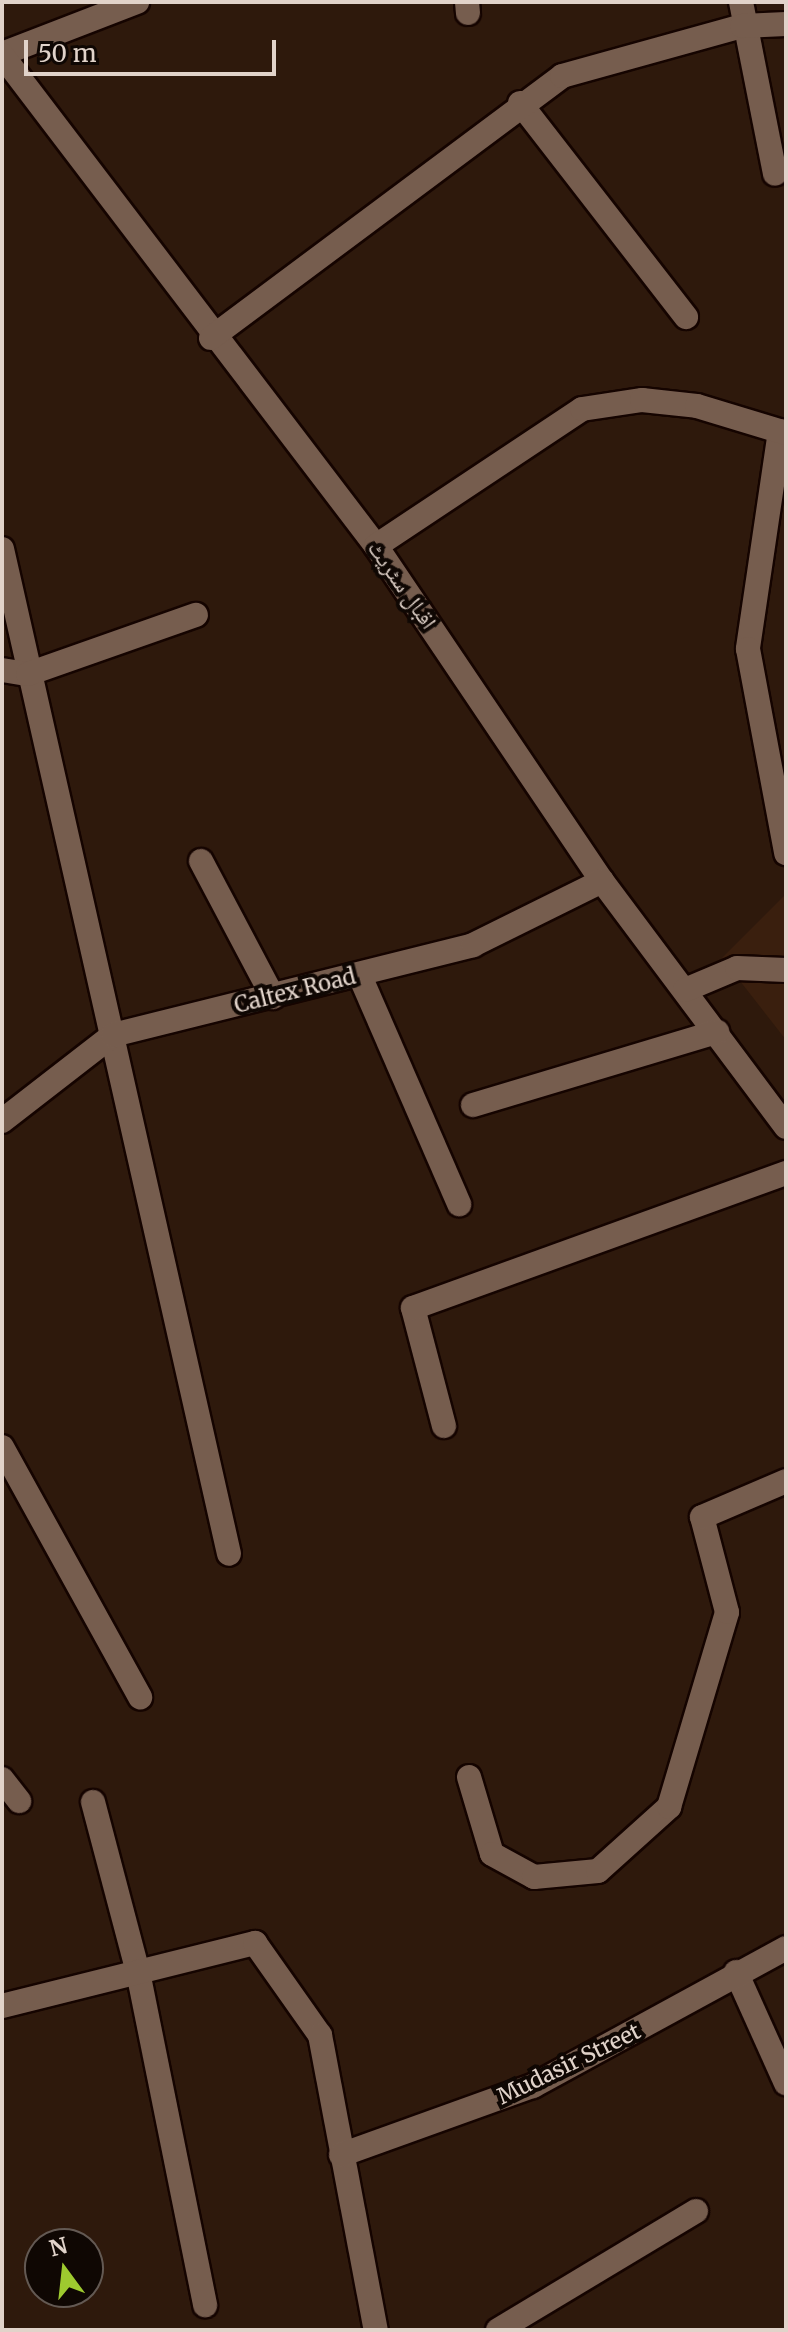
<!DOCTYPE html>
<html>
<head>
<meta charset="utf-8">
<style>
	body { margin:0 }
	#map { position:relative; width:788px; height:2332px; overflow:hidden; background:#2e190c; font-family:Merriweather,"Noto Naskh Arabic",serif }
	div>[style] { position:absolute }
	.built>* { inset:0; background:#3a1f0e }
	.roads { filter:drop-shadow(2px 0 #150400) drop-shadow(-2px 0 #150400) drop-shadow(0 2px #150400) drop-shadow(0 -2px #150400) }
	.minor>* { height:24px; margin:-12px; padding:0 12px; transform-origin:12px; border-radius:12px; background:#765d4e }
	span { translate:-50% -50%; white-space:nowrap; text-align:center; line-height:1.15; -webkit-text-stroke:8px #0f0703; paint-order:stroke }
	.street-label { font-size:22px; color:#e1d3ca }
	.frame { position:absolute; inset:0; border:4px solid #e1d3ca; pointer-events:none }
	.north { position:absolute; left:24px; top:2228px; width:80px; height:80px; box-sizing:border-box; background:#0f0703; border:2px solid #635953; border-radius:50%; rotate:345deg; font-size:22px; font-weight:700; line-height:32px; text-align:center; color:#e1d3ca }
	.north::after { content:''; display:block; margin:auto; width:28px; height:36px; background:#9eca2f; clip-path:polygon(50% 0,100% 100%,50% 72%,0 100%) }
	.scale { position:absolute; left:24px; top:40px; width:252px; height:36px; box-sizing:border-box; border:4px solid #e1d3ca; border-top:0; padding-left:10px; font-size:24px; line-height:28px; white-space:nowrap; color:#e1d3ca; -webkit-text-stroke:6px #0f0703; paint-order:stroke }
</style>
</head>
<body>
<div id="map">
	<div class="built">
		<div style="clip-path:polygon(786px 894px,786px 1040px,722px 958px)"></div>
	</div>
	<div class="roads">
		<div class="minor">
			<div style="left:467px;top:2px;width:11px;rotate:85deg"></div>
			<div style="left:741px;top:2px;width:175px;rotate:78.8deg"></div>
			<div style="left:2px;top:54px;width:145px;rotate:-21.1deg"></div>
			<div style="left:2px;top:55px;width:617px;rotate:52.7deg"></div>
			<div style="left:376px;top:546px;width:404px;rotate:56deg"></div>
			<div style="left:602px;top:881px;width:307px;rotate:53.2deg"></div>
			<div style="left:520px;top:103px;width:271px;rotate:52.2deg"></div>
			<div style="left:211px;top:338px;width:438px;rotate:-36.7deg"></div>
			<div style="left:562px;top:76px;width:187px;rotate:-15.5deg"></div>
			<div style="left:742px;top:26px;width:44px;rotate:-2.6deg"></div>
			<div style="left:780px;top:431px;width:220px;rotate:98.4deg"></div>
			<div style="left:748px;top:649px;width:208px;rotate:79.4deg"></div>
			<div style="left:376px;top:546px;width:247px;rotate:-33.6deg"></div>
			<div style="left:582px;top:409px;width:61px;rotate:-8.5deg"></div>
			<div style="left:642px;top:400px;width:55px;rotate:6.2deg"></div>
			<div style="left:697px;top:406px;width:93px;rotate:16.9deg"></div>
			<div style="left:2px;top:549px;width:1030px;rotate:77.27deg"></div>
			<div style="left:2px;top:670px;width:26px;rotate:9deg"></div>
			<div style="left:28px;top:674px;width:178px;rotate:-19.4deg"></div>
			<div style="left:201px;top:861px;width:154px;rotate:62.1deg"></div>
			<div style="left:360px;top:976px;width:249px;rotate:66.5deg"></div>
			<div style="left:685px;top:990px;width:56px;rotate:-22.9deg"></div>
			<div style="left:737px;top:968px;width:49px;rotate:2.3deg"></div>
			<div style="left:473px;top:1105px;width:255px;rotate:-16.7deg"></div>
			<div style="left:2px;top:1121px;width:140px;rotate:-37.8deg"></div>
			<div style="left:113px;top:1035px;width:371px;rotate:-14deg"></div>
			<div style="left:473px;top:945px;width:144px;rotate:-26.4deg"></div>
			<div style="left:444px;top:1426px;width:122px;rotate:-104.7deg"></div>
			<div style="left:413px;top:1308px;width:397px;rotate:-19.9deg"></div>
			<div style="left:2px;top:1447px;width:286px;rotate:61.1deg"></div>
			<div style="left:469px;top:1777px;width:80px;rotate:73.4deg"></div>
			<div style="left:492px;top:1854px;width:48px;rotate:28.7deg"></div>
			<div style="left:534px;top:1877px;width:64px;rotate:-5.4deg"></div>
			<div style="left:598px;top:1871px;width:96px;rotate:-42deg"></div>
			<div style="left:669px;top:1807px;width:203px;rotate:-73.4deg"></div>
			<div style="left:727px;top:1612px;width:98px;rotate:-104.7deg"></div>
			<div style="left:702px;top:1517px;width:91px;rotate:-23.2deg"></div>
			<div style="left:2px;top:1779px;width:28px;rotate:52deg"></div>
			<div style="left:93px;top:1802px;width:176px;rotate:75.2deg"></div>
			<div style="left:138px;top:1972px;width:340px;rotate:78.6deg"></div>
			<div style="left:736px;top:1972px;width:122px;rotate:65.8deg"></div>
			<div style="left:2px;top:2006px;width:261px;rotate:-14deg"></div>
			<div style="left:255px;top:1943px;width:113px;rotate:54.8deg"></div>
			<div style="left:320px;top:2035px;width:300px;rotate:79.3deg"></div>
			<div style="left:341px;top:2155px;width:204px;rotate:-19.8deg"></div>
			<div style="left:533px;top:2086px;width:288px;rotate:-28.6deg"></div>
			<div style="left:498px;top:2330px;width:231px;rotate:-31deg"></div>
		</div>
	</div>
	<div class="street-label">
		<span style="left:402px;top:585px;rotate:55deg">اقبال سٹریٹ</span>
		<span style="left:295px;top:991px;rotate:-14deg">Caltex Road</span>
		<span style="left:569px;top:2064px;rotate:-26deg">Mudasir Street</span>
	</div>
	<div class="frame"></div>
	<div class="north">N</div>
	<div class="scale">50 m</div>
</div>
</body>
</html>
